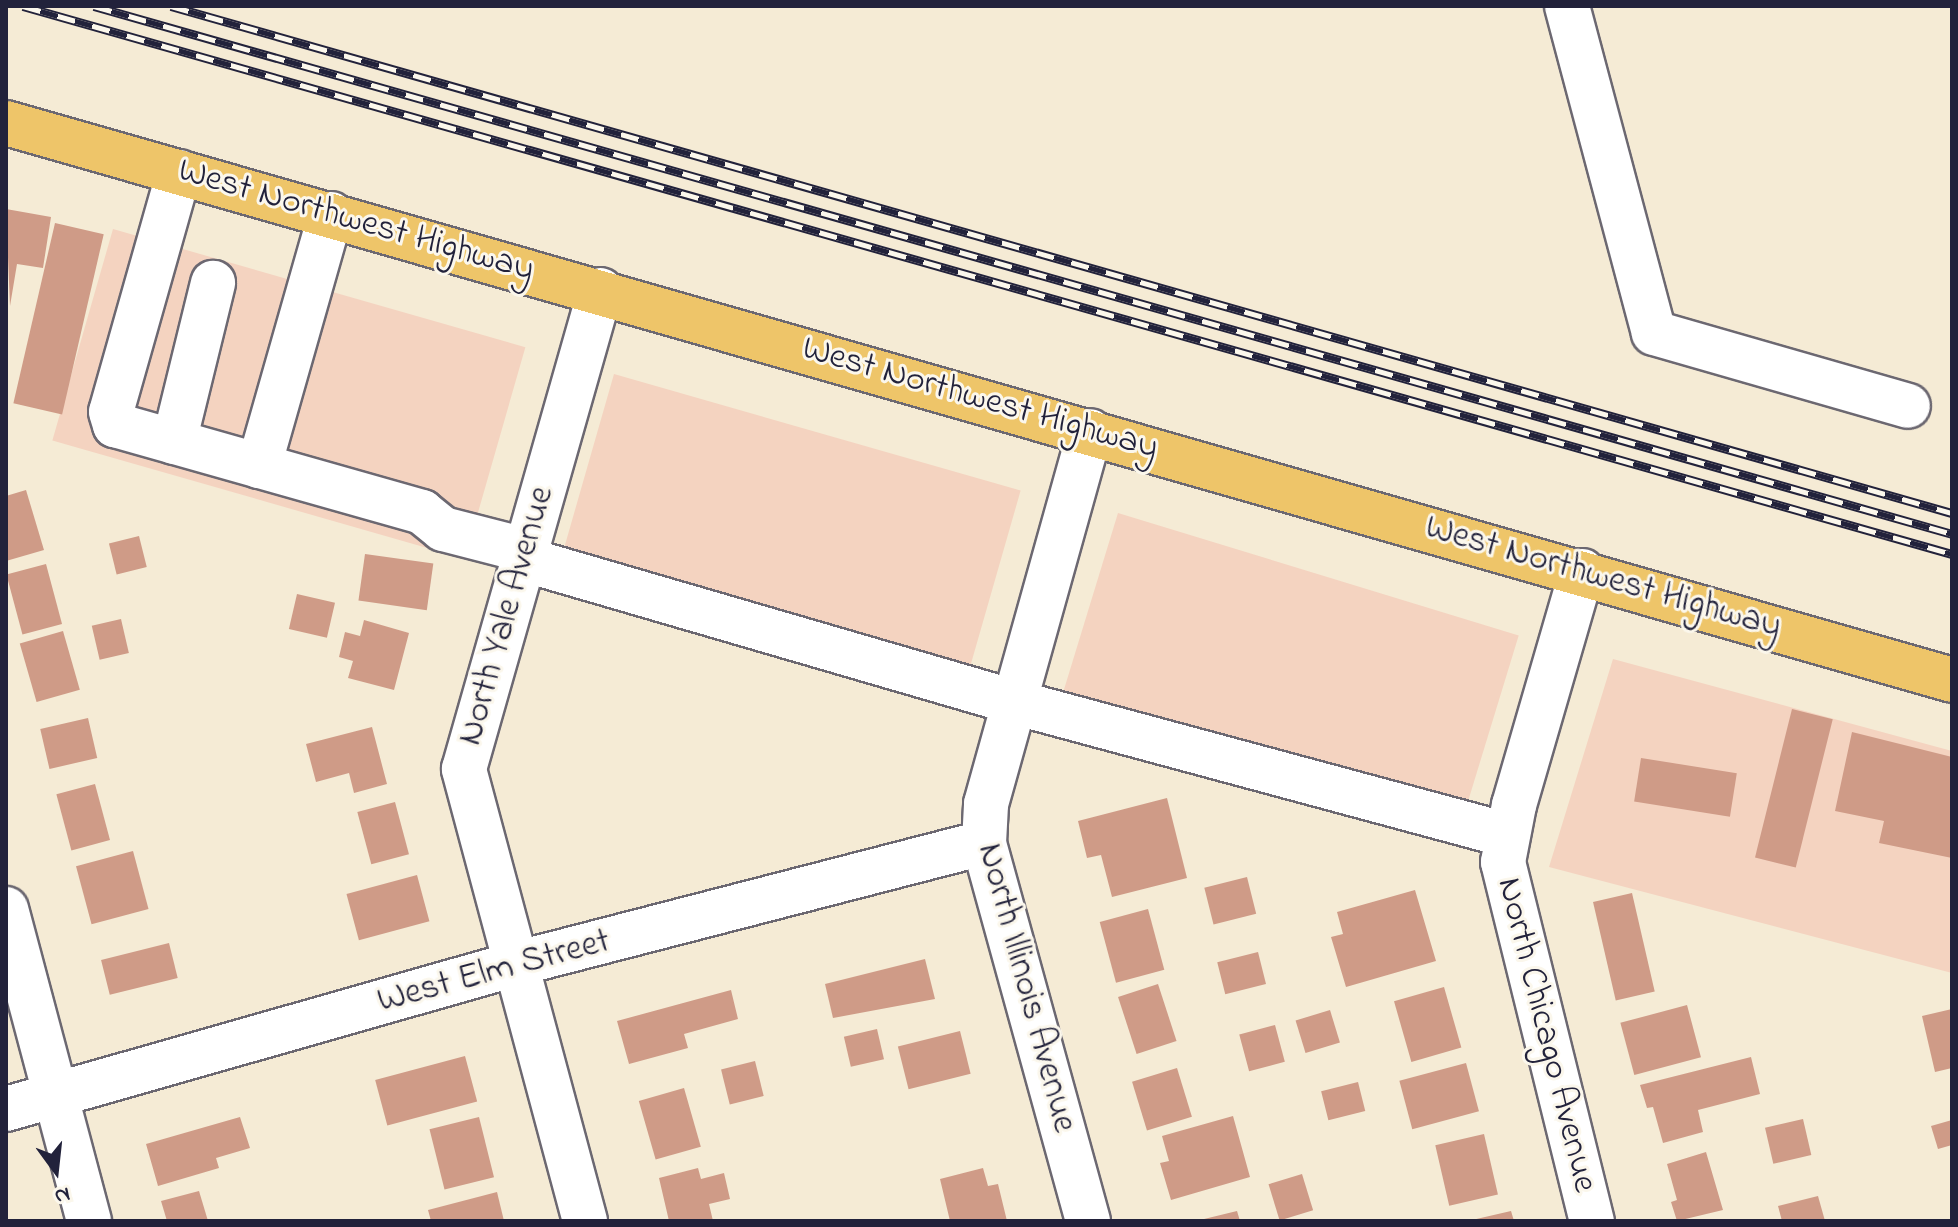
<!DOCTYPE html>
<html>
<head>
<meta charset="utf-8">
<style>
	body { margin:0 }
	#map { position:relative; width:1958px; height:1227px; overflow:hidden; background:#f5ebd5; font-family:"Indie Flower",sans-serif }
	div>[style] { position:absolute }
	.built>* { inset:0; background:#f4d3c0; transform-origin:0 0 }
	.building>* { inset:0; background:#cf9b87; transform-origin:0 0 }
	.roads { filter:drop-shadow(2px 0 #6c6871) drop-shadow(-2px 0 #6c6871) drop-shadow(0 2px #6c6871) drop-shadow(0 -2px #6c6871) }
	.minor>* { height:44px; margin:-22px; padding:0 22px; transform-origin:22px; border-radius:22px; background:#fff }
	.major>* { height:44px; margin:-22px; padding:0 22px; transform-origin:22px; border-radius:22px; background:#eec569 }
	.rail>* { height:9px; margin-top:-4.5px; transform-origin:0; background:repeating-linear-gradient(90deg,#fbf7ec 0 18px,#22223b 0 36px); box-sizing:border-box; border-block:2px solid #22223b }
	span { translate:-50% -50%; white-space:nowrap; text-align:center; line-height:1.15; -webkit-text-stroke:6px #fbf7ec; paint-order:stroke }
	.street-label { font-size:36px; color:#22223b }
	.frame { position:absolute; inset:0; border:8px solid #22223b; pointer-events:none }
	.north { position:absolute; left:16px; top:1131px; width:80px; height:80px; -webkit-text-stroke:6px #fbf7ec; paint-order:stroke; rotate:165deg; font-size:22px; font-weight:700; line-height:32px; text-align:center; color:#22223b }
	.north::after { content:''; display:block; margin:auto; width:28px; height:36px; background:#22223b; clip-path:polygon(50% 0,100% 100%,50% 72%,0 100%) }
</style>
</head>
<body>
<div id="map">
	<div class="built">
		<div style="left:113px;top:229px;width:429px;height:220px;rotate:16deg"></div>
		<div style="left:614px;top:374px;width:423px;height:183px;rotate:16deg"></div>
		<div style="left:1118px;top:513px;width:419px;height:186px;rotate:17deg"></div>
		<div style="clip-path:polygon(1613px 659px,1952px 751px,1952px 973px,1549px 867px)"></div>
	</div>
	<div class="building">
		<div style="clip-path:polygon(6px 209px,51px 217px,43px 268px,17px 264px,10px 306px)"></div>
		<div style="left:55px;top:223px;width:50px;height:185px;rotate:13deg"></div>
		<div style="clip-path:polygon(26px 490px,44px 550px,6px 561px,6px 496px)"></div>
		<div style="left:139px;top:536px;width:32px;height:31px;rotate:76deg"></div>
		<div style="left:365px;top:554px;width:69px;height:47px;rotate:8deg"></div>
		<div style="left:46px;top:564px;width:62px;height:41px;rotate:75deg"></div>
		<div style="left:297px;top:594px;width:39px;height:36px;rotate:13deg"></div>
		<div style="left:121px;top:619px;width:35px;height:30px;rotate:77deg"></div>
		<div style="clip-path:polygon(364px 620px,409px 633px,394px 690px,348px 678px,353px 661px,339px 657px,345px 632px,360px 636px)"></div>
		<div style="left:63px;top:631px;width:61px;height:45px;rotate:74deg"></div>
		<div style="left:1792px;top:709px;width:42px;height:153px;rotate:14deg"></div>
		<div style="left:88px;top:718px;width:41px;height:49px;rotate:77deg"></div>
		<div style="clip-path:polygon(372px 727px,387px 784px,354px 793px,349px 773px,316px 782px,306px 744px)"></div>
		<div style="clip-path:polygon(1852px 732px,1952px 757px,1952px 858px,1879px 843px,1884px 821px,1835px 811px)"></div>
		<div style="left:1641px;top:758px;width:97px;height:44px;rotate:9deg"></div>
		<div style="left:95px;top:784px;width:58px;height:40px;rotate:75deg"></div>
		<div style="clip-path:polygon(1167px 798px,1187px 878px,1112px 897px,1101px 855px,1087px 858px,1078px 821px)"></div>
		<div style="left:395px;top:802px;width:54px;height:39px;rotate:75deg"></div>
		<div style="left:133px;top:851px;width:60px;height:59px;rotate:75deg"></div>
		<div style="left:417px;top:875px;width:48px;height:73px;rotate:75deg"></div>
		<div style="left:1247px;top:877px;width:38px;height:44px;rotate:76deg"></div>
		<div style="clip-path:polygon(1415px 890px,1436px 961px,1346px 987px,1331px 937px,1343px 934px,1337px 912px)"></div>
		<div style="left:1632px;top:893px;width:101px;height:40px;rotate:77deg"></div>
		<div style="left:1148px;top:909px;width:63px;height:50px;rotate:75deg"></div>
		<div style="left:169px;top:943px;width:36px;height:70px;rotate:76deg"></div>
		<div style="left:1258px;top:952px;width:33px;height:42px;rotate:76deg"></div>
		<div style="clip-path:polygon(925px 959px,935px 999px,833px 1018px,825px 984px)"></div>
		<div style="left:1158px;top:984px;width:60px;height:42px;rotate:72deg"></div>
		<div style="left:1444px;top:987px;width:63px;height:52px;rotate:74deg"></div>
		<div style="clip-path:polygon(731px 990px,738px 1019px,684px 1034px,688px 1048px,629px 1064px,617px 1021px)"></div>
		<div style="left:1687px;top:1005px;width:54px;height:69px;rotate:75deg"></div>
		<div style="clip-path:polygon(1952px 1009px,1952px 1068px,1935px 1072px,1922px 1016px)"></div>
		<div style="left:1330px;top:1010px;width:34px;height:36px;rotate:73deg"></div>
		<div style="left:1275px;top:1025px;width:38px;height:37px;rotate:75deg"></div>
		<div style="left:877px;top:1029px;width:31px;height:34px;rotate:77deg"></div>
		<div style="left:960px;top:1031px;width:44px;height:64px;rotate:76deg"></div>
		<div style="left:465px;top:1056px;width:47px;height:93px;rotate:75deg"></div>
		<div style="clip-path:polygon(1751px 1057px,1760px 1094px,1698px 1110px,1703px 1132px,1663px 1143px,1653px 1107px,1647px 1108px,1640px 1085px)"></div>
		<div style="left:755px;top:1061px;width:36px;height:35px;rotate:76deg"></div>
		<div style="left:1466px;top:1063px;width:50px;height:69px;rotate:75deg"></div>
		<div style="left:1177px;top:1068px;width:51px;height:47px;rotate:73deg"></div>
		<div style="left:1358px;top:1082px;width:30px;height:38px;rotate:76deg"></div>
		<div style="left:684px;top:1088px;width:61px;height:47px;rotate:74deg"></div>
		<div style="clip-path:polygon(1233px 1116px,1250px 1177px,1171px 1200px,1160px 1163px,1169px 1161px,1162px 1136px)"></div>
		<div style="clip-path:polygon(240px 1117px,250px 1148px,216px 1158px,219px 1168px,158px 1186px,146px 1144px)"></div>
		<div style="left:479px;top:1117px;width:62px;height:51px;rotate:76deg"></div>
		<div style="left:1803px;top:1119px;width:37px;height:39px;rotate:77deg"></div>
		<div style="clip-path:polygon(1952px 1120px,1952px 1145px,1938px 1149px,1931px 1126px)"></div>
		<div style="left:1484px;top:1134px;width:62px;height:50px;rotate:77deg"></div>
		<div style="clip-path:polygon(1706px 1152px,1723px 1210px,1677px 1221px,1671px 1202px,1677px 1200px,1667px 1164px)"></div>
		<div style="clip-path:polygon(698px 1168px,701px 1179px,724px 1173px,730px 1199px,709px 1204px,713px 1221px,669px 1221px,659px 1178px)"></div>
		<div style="clip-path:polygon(983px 1168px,988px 1186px,998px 1184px,1007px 1221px,950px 1221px,940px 1179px)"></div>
		<div style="left:1302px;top:1174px;width:38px;height:35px;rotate:73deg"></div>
		<div style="clip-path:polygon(199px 1191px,208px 1221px,167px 1221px,161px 1201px)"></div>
		<div style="clip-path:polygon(497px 1192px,504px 1221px,431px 1221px,428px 1210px)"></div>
		<div style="clip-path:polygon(1818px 1196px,1825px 1221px,1782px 1221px,1778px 1206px)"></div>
		<div style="clip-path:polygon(1237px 1211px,1240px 1221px,1200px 1221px,1200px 1220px)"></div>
		<div style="clip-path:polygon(1511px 1211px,1514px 1221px,1472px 1221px,1472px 1220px)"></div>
	</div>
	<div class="roads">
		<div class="minor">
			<div style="left:1567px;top:6px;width:338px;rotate:75.1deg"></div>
			<div style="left:1654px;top:333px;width:264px;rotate:16deg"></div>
			<div style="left:179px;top:172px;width:249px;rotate:105.8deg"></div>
			<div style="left:111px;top:412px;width:14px;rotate:73deg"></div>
			<div style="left:115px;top:425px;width:319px;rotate:15.8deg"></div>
			<div style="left:422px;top:512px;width:27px;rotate:39deg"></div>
			<div style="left:443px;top:529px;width:85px;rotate:14.4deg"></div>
			<div style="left:174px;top:442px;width:164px;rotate:-76.2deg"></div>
			<div style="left:259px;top:466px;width:262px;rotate:-74.1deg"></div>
			<div style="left:523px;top:559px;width:511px;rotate:16.24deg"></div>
			<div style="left:1014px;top:702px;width:511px;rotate:15.1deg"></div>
			<div style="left:1582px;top:571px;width:244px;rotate:106.2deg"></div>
			<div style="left:1514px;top:805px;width:58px;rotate:100.9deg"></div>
			<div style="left:1503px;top:862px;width:370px;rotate:76.1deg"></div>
			<div style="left:6px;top:909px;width:323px;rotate:75.1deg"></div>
			<div style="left:6px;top:1109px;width:529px;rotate:-15.9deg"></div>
			<div style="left:515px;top:964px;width:484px;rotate:-14.5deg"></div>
			<div style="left:585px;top:1221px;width:468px;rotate:-105deg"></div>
			<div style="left:464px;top:769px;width:498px;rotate:-74.1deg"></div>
			<div style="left:1088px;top:1221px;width:392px;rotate:-105.4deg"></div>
			<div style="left:984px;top:843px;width:39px;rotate:-87deg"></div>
			<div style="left:986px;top:804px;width:387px;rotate:-74.4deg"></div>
		</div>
		<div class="major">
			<div style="left:6px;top:123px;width:2024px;rotate:15.97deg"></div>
		</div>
	</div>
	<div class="rail">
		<div style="left:23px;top:6px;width:2005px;rotate:15.86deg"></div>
		<div style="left:94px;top:6px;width:1932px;rotate:15.86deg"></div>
		<div style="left:171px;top:6px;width:1852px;rotate:15.89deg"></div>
	</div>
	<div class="street-label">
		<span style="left:356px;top:221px;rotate:16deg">West Northwest Highway</span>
		<span style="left:980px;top:399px;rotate:16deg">West Northwest Highway</span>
		<span style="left:1603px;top:578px;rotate:16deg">West Northwest Highway</span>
		<span style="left:507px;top:616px;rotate:-74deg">North Yale Avenue</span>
		<span style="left:494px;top:972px;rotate:-15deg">West Elm Street</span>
		<span style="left:1026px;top:988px;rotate:75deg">North Illinois Avenue</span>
		<span style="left:1546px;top:1035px;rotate:76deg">North Chicago Avenue</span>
	</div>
	<div class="frame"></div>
	<div class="north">N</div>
</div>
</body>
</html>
